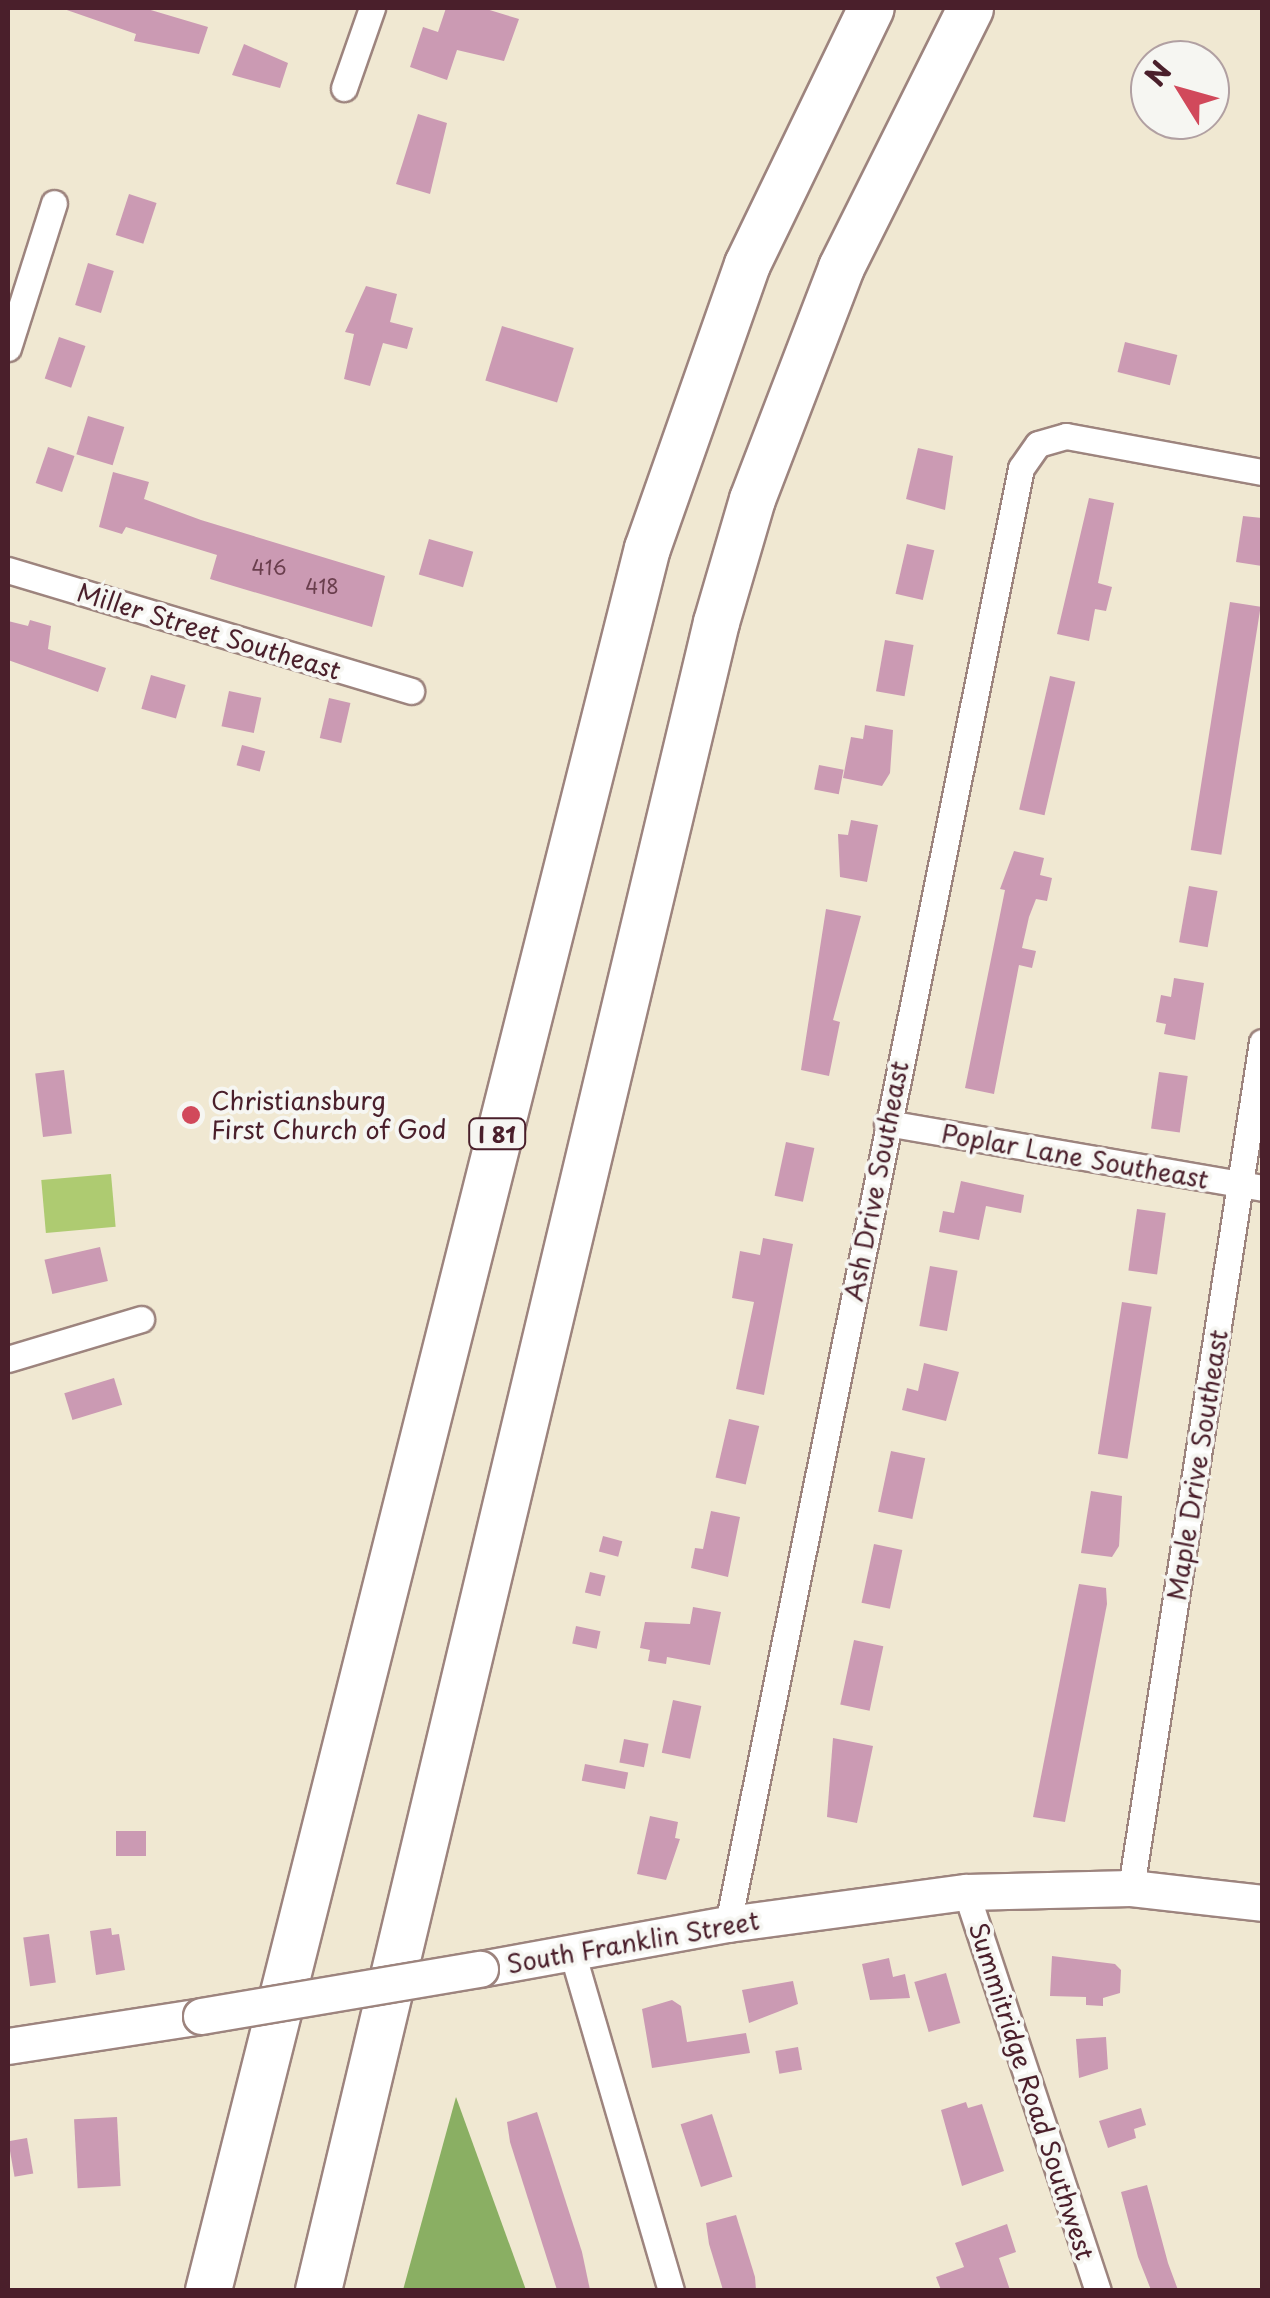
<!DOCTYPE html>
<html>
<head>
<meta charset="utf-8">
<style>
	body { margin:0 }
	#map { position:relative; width:1270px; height:2298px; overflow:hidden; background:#f0e8d2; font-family:"Playpen Sans",sans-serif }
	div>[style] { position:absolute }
	.green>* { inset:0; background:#aecb71; transform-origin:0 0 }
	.forest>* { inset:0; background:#8aaf63 }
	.building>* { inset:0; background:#cb9ab3; transform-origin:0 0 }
	.roads { filter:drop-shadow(2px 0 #9d847e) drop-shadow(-2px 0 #9d847e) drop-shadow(0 2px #9d847e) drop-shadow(0 -2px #9d847e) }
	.street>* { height:25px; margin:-12.5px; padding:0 12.5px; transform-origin:12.5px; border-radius:12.5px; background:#fff }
	.secondary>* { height:35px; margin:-17.5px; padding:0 17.5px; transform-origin:17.5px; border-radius:17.5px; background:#fff }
	.highway>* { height:45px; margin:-22.5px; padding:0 22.5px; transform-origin:22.5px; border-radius:22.5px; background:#fff }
	.bridges { filter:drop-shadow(2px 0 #9d847e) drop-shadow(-2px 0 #9d847e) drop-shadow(0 2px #9d847e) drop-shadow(0 -2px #9d847e) }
	.secondary-bridge>* { height:35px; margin:-17.5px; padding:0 17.5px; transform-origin:17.5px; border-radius:17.5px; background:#fff }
	.dots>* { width:28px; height:28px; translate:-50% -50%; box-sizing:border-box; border:5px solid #f6f6f2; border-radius:50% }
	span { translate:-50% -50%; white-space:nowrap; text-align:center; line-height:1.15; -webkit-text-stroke:8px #f6f6f2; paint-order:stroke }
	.number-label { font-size:20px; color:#6a3e4d }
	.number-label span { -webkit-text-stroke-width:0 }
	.shield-label span { padding:2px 8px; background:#f6f6f2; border:2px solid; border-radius:8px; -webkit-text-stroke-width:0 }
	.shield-label { font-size:22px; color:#4a1f2b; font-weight:700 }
	.street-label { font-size:25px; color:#4a1f2b }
	.poi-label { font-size:25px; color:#4a1f2b }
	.left { translate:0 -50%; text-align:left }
	.frame { position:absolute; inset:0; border:10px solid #4a1f2b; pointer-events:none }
	.north { position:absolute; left:1130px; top:40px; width:100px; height:100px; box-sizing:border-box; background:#f6f6f2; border:2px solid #b1a0a2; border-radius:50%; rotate:307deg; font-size:28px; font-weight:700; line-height:40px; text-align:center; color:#4a1f2b }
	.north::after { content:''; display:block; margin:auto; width:35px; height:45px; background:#d1495b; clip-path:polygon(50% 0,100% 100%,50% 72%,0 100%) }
</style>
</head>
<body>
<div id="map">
	<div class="green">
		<div style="left:111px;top:1174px;width:53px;height:70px;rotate:85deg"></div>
	</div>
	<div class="forest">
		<div style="clip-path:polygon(456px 2097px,526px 2290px,403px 2290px)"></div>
	</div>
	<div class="building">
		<div style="clip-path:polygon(61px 8px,144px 8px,208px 27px,199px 54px,134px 41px,136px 34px)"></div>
		<div style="clip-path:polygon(446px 8px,483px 8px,519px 19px,504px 61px,457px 50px,447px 80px,410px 67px,423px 27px,438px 32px)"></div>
		<div style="clip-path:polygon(244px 44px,288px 63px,280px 88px,232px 75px)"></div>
		<div style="clip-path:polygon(418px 114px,447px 123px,430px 194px,396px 184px)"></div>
		<div style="left:129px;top:194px;width:29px;height:43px;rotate:18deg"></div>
		<div style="left:88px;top:263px;width:27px;height:44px;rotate:17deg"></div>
		<div style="clip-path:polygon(366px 286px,397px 294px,390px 322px,413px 328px,407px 349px,383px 343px,370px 386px,344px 379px,354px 334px,345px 332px)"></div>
		<div style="left:502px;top:326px;width:75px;height:57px;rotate:17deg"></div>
		<div style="left:59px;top:337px;width:28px;height:44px;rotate:19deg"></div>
		<div style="left:1125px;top:342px;width:54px;height:31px;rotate:14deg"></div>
		<div style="left:88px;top:416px;width:38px;height:40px;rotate:17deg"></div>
		<div style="left:48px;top:447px;width:28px;height:38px;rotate:19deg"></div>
		<div style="clip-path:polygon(918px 448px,953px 456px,945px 510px,906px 499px)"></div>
		<div style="clip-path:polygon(113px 472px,149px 482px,144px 499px,201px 520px,385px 576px,372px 627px,210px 579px,217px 555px,126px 527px,122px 534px,99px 527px)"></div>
		<div style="clip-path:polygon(1089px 498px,1114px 503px,1098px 583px,1112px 587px,1106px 611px,1095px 609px,1089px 641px,1057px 634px)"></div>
		<div style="clip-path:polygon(1243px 516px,1262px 518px,1262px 566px,1236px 562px)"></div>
		<div style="left:429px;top:539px;width:46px;height:37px;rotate:16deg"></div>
		<div style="left:907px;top:544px;width:28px;height:51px;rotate:13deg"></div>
		<div style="left:1230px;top:602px;width:31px;height:251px;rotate:9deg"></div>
		<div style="clip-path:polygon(30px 620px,51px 626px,48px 649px,106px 668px,98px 692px,8px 660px,8px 621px,28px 626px)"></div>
		<div style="left:885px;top:640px;width:29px;height:52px;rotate:10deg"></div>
		<div style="left:151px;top:675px;width:36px;height:35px;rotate:16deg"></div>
		<div style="left:1050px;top:676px;width:26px;height:137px;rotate:13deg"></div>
		<div style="left:229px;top:691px;width:33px;height:36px;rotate:12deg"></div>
		<div style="left:329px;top:698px;width:22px;height:41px;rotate:13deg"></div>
		<div style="clip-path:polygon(865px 725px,893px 730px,890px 773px,882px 786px,843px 778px,851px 737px,863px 739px)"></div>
		<div style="left:242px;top:745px;width:24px;height:21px;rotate:15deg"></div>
		<div style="left:819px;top:765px;width:25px;height:25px;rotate:11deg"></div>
		<div style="clip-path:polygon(851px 820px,878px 825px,867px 882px,840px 877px,838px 834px,848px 835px)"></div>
		<div style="clip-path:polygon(1014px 851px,1044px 858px,1040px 875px,1052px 878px,1047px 901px,1036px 899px,1029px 917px,1022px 948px,1036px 951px,1032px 968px,1019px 965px,994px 1094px,965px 1088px,1005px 890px,1000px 889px)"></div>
		<div style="left:1189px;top:886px;width:29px;height:57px;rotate:10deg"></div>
		<div style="clip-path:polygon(826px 909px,861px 916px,833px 1020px,840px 1022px,829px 1076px,801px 1070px)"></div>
		<div style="clip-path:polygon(1174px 978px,1204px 983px,1195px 1040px,1164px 1034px,1166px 1024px,1156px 1022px,1161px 995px,1171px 997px)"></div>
		<div style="left:64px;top:1070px;width:64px;height:29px;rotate:83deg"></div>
		<div style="left:1159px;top:1072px;width:29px;height:57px;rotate:8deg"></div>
		<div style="left:786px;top:1142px;width:29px;height:55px;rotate:12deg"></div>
		<div style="clip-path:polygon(961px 1181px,1024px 1195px,1021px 1213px,986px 1206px,979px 1240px,939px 1232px,943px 1211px,954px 1213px)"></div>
		<div style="left:1137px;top:1209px;width:29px;height:62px;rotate:8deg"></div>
		<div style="clip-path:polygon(763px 1238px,793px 1244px,764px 1395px,736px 1389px,754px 1302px,732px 1298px,740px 1251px,760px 1255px)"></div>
		<div style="left:100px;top:1247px;width:35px;height:57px;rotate:77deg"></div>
		<div style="left:930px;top:1266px;width:28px;height:61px;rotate:10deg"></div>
		<div style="left:1122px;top:1302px;width:30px;height:154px;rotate:9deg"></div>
		<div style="clip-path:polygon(924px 1363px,959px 1372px,946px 1421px,902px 1410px,907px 1388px,918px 1391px)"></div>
		<div style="left:114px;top:1378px;width:28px;height:52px;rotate:73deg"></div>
		<div style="left:729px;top:1419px;width:31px;height:60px;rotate:13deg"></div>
		<div style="left:891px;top:1451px;width:35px;height:62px;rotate:12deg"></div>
		<div style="clip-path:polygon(1091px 1491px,1122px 1496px,1119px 1546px,1112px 1557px,1081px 1553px)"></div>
		<div style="clip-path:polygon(711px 1511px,740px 1517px,728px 1577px,691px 1568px,695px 1548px,703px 1549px)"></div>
		<div style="left:603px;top:1536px;width:20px;height:16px;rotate:15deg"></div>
		<div style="left:874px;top:1544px;width:29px;height:60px;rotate:12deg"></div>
		<div style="left:590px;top:1572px;width:16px;height:21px;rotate:14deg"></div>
		<div style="clip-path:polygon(1079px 1584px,1106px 1588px,1107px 1604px,1065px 1822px,1033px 1817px)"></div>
		<div style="clip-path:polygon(693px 1607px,721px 1612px,710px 1665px,667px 1657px,666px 1664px,648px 1661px,650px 1650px,640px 1648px,645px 1622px,690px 1624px)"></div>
		<div style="left:576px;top:1626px;width:25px;height:18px;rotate:12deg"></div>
		<div style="left:854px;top:1640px;width:30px;height:66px;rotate:12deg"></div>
		<div style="left:673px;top:1700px;width:29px;height:54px;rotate:12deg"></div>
		<div style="clip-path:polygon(833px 1738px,873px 1746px,857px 1823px,827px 1817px)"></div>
		<div style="left:624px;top:1739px;width:25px;height:24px;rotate:11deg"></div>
		<div style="left:585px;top:1764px;width:44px;height:17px;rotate:11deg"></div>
		<div style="clip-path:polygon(650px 1816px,678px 1822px,675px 1838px,680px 1839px,666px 1880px,637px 1874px)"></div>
		<div style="left:116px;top:1831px;width:30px;height:25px"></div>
		<div style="clip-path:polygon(111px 1928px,112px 1935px,119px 1934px,125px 1970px,96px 1975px,90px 1931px)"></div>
		<div style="left:49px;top:1934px;width:49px;height:26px;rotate:82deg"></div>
		<div style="clip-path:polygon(1052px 1956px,1115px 1964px,1121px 1970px,1120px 1993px,1103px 1998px,1103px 2006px,1086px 2005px,1086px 1997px,1050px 1996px)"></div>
		<div style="clip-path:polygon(889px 1958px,893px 1977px,905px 1974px,910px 1998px,870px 2000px,862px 1964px)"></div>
		<div style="left:946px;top:1973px;width:52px;height:33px;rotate:74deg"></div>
		<div style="clip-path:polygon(793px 1981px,798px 2004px,749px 2023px,742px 1990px)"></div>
		<div style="clip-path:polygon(672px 2000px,681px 2006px,687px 2042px,746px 2033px,750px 2053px,652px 2068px,642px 2009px)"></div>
		<div style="clip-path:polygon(1106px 2037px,1108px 2069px,1079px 2078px,1076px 2039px)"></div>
		<div style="left:798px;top:2047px;width:23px;height:23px;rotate:80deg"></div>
		<div style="clip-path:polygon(966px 2102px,968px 2108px,982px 2104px,1004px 2171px,962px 2186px,941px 2110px)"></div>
		<div style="clip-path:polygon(1141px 2108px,1146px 2125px,1134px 2129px,1136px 2138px,1108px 2148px,1099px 2121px)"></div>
		<div style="clip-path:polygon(537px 2112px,582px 2252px,590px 2290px,557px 2290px,510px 2142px,507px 2122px)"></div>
		<div style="left:712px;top:2114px;width:66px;height:33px;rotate:72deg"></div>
		<div style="left:117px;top:2117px;width:69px;height:43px;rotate:87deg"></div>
		<div style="left:27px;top:2138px;width:36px;height:19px;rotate:80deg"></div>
		<div style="clip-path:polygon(1147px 2185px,1168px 2263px,1178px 2290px,1151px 2290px,1138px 2257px,1121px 2192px)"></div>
		<div style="clip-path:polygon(736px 2215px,755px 2277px,756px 2290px,723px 2290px,709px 2244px,706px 2223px)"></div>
		<div style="clip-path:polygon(1007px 2224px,1016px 2252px,999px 2258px,1010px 2290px,941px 2290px,936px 2277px,964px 2267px,955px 2243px)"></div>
	</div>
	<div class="roads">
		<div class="street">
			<div style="left:344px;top:88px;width:85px;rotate:-70.7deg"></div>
			<div style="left:8px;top:348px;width:152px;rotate:-72.4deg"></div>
			<div style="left:8px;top:570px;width:421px;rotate:16.7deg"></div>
			<div style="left:887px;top:1123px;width:381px;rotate:9.8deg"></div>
			<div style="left:8px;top:1359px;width:139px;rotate:-16.7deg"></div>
			<div style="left:1131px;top:1888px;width:856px;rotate:-81.2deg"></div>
			<div style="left:966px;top:1892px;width:419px;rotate:71.7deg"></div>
			<div style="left:728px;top:1924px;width:1485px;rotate:-78.62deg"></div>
			<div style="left:1021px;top:468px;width:29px;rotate:-55deg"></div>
			<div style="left:1038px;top:444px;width:29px;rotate:-16deg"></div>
			<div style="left:1066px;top:436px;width:199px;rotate:10.4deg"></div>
			<div style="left:572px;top:1952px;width:352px;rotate:73.7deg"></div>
		</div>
		<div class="secondary">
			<div style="left:480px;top:1969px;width:252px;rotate:-10.3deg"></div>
			<div style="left:728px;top:1924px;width:240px;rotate:-7.7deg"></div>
			<div style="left:966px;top:1892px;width:165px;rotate:-1.4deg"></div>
			<div style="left:1131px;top:1888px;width:132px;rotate:6.5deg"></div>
			<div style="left:8px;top:2046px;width:195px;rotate:-8.8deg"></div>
		</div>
		<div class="highway">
			<div style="left:208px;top:2290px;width:1796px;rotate:-75.86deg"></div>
			<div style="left:647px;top:548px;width:301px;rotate:-70.6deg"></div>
			<div style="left:747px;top:264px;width:284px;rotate:-64.2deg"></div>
			<div style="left:318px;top:2290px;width:1715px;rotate:-76.58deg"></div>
			<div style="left:716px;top:622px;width:128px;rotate:-73.7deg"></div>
			<div style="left:752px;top:499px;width:248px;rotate:-69deg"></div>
			<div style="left:841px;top:267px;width:289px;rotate:-63.5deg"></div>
		</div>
	</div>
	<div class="bridges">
		<div class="secondary-bridge">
			<div style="left:201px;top:2016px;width:283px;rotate:-9.6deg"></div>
		</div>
	</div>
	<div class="dots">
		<div style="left:191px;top:1115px;background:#d1495b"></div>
	</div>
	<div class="number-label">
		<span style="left:269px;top:567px">416</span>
		<span style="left:322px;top:586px">418</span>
	</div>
	<div class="shield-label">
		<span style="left:497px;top:1134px">I 81</span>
	</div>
	<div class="street-label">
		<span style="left:209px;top:631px;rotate:17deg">Miller Street Southeast</span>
		<span style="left:1075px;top:1156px;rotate:10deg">Poplar Lane Southeast</span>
		<span style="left:876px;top:1181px;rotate:-79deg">Ash Drive Southeast</span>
		<span style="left:1197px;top:1465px;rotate:-81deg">Maple Drive Southeast</span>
		<span style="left:633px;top:1942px;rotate:-10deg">South Franklin Street</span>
		<span style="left:1032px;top:2091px;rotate:72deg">Summitridge Road Southwest</span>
	</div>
	<div class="poi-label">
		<span class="left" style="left:211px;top:1115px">Christiansburg<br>First Church of God</span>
	</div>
	<div class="frame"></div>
	<div class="north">N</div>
</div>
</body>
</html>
